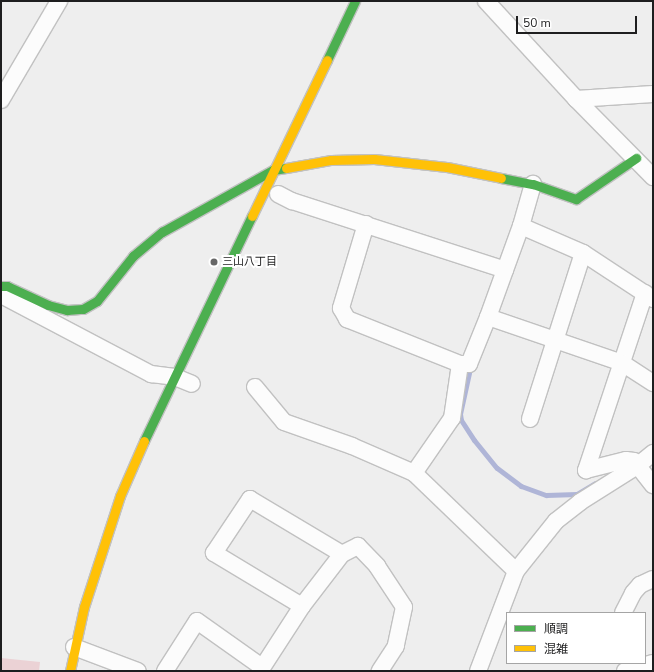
<!DOCTYPE html>
<html>
<head>
<meta charset="utf-8">
<style>
	body { margin:0 }
	#map { position:relative; width:654px; height:672px; overflow:hidden; background:#eee; font-family:"Nunito Sans","Noto Sans JP",sans-serif }
	div>[style] { position:absolute }
	.green>* { inset:0; background:#ebd2d5 }
	.stream>* { height:5px; margin:-2.5px; padding:0 2.5px; transform-origin:2.5px; border-radius:2.5px; background:#afb5d7 }
	.roads { filter:drop-shadow(1px 0 #c1c1c1) drop-shadow(-1px 0 #c1c1c1) drop-shadow(0 1px #c1c1c1) drop-shadow(0 -1px #c1c1c1) }
	.street>* { height:16px; margin:-8px; padding:0 8px; transform-origin:8px; border-radius:8px; background:#fcfcfc }
	.fast>* { height:9px; margin:-4.5px; padding:0 4.5px; transform-origin:4.5px; border-radius:4.5px; background:#4caf50 }
	.slow>* { height:9px; margin:-4.5px; padding:0 4.5px; transform-origin:4.5px; border-radius:4.5px; background:#ffc107 }
	.dots>* { width:11px; height:11px; translate:-50% -50%; box-sizing:border-box; border:2px solid #fff; border-radius:50% }
	span { translate:-50% -50%; white-space:nowrap; text-align:center; line-height:1.15; -webkit-text-stroke:4px #fff; paint-order:stroke }
	.poi-label { font-size:11px; color:#1e1e1f }
	.left { translate:0 -50%; text-align:left }
	.frame { position:absolute; inset:0; border:2px solid #1e1e1f; pointer-events:none }
	.legend { position:absolute; left:506px; top:612px; width:140px; height:52px; box-sizing:border-box; background:#fff; border:1px solid #a5a5a5; margin:0; padding:5px 7px; list-style:none; font-size:12px; color:#1e1e1f }
	.legend li { display:flex; align-items:center; gap:8px; height:20px }
	.legend b { width:20px; border:1px solid #a5a5a5 }
	.scale { position:absolute; left:516px; top:16px; width:121px; height:18px; box-sizing:border-box; border:2px solid #1e1e1f; border-top:0; padding-left:5px; font-size:12px; line-height:14px; white-space:nowrap; color:#1e1e1f; -webkit-text-stroke:3px #fff; paint-order:stroke }
</style>
</head>
<body>
<div id="map">
	<div class="green">
		<div style="clip-path:polygon(1px 658px,40px 662px,39px 671px,1px 671px)"></div>
	</div>
	<div class="stream">
		<div style="left:469px;top:373px;width:42px;rotate:102.4deg"></div>
		<div style="left:460px;top:414px;width:6px;rotate:81deg"></div>
		<div style="left:461px;top:420px;width:24px;rotate:57deg"></div>
		<div style="left:474px;top:440px;width:36px;rotate:51deg"></div>
		<div style="left:497px;top:468px;width:30px;rotate:37deg"></div>
		<div style="left:521px;top:486px;width:27px;rotate:20deg"></div>
		<div style="left:546px;top:495px;width:31px;rotate:-2deg"></div>
		<div style="left:577px;top:494px;width:21px;rotate:-31deg"></div>
	</div>
	<div class="roads">
		<div class="street">
			<div style="left:486px;top:1px;width:133px;rotate:47.4deg"></div>
			<div style="left:576px;top:99px;width:110px;rotate:45.4deg"></div>
			<div style="left:576px;top:99px;width:77px;rotate:-3.7deg"></div>
			<div style="left:1px;top:100px;width:115px;rotate:-59.6deg"></div>
			<div style="left:278px;top:194px;width:16px;rotate:27deg"></div>
			<div style="left:292px;top:201px;width:224px;rotate:17.9deg"></div>
			<div style="left:366px;top:224px;width:88px;rotate:106.6deg"></div>
			<div style="left:341px;top:308px;width:13px;rotate:61deg"></div>
			<div style="left:347px;top:319px;width:122px;rotate:21.7deg"></div>
			<div style="left:460px;top:364px;width:55px;rotate:98.4deg"></div>
			<div style="left:452px;top:418px;width:67px;rotate:124.6deg"></div>
			<div style="left:521px;top:226px;width:68px;rotate:23.5deg"></div>
			<div style="left:583px;top:253px;width:84px;rotate:33.3deg"></div>
			<div style="left:645px;top:293px;width:187px;rotate:108.4deg"></div>
			<div style="left:586px;top:470px;width:41px;rotate:-14deg"></div>
			<div style="left:626px;top:460px;width:8px;rotate:7deg"></div>
			<div style="left:634px;top:461px;width:31px;rotate:52deg"></div>
			<div style="left:1px;top:295px;width:170px;rotate:27.8deg"></div>
			<div style="left:151px;top:374px;width:24px;rotate:7deg"></div>
			<div style="left:175px;top:377px;width:18px;rotate:22deg"></div>
			<div style="left:488px;top:317px;width:142px;rotate:18.9deg"></div>
			<div style="left:622px;top:363px;width:37px;rotate:33deg"></div>
			<div style="left:460px;top:364px;width:9px"></div>
			<div style="left:469px;top:364px;width:51px;rotate:-68deg"></div>
			<div style="left:488px;top:317px;width:97px;rotate:-70.1deg"></div>
			<div style="left:521px;top:226px;width:44px;rotate:-74.1deg"></div>
			<div style="left:255px;top:387px;width:45px;rotate:50.4deg"></div>
			<div style="left:284px;top:422px;width:72px;rotate:19.4deg"></div>
			<div style="left:352px;top:446px;width:68px;rotate:23.5deg"></div>
			<div style="left:414px;top:473px;width:141px;rotate:43.9deg"></div>
			<div style="left:530px;top:419px;width:174px;rotate:-72.3deg"></div>
			<div style="left:302px;top:606px;width:103px;rotate:-148.9deg"></div>
			<div style="left:214px;top:553px;width:65px;rotate:-56.3deg"></div>
			<div style="left:250px;top:499px;width:107px;rotate:30.9deg"></div>
			<div style="left:623px;top:613px;width:22px;rotate:-63deg"></div>
			<div style="left:633px;top:593px;width:11px;rotate:-49deg"></div>
			<div style="left:640px;top:585px;width:14px;rotate:-25deg"></div>
			<div style="left:74px;top:647px;width:68px;rotate:20.6deg"></div>
			<div style="left:165px;top:671px;width:59px;rotate:-57.4deg"></div>
			<div style="left:197px;top:621px;width:80px;rotate:35.3deg"></div>
			<div style="left:260px;top:671px;width:77px;rotate:-57.1deg"></div>
			<div style="left:302px;top:606px;width:66px;rotate:-52.4deg"></div>
			<div style="left:342px;top:554px;width:18px;rotate:-27deg"></div>
			<div style="left:358px;top:546px;width:28px;rotate:46deg"></div>
			<div style="left:377px;top:566px;width:49px;rotate:56.6deg"></div>
			<div style="left:404px;top:607px;width:40px;rotate:102deg"></div>
			<div style="left:396px;top:646px;width:30px;rotate:123deg"></div>
			<div style="left:478px;top:671px;width:107px;rotate:-69.2deg"></div>
			<div style="left:516px;top:571px;width:64px;rotate:-51.3deg"></div>
			<div style="left:556px;top:521px;width:31px;rotate:-38deg"></div>
			<div style="left:580px;top:502px;width:67px;rotate:-32.3deg"></div>
			<div style="left:637px;top:466px;width:21px;rotate:-39deg"></div>
			<div style="left:625px;top:671px;width:29px;rotate:-16deg"></div>
		</div>
		<div class="fast">
			<div style="left:327px;top:60px;width:65px;rotate:-64.6deg"></div>
			<div style="left:501px;top:178px;width:33px;rotate:11deg"></div>
			<div style="left:533px;top:184px;width:46px;rotate:19.2deg"></div>
			<div style="left:576px;top:199px;width:73px;rotate:-34.3deg"></div>
			<div style="left:1px;top:286px;width:6px"></div>
			<div style="left:7px;top:286px;width:45px;rotate:24.9deg"></div>
			<div style="left:48px;top:305px;width:20px;rotate:15deg"></div>
			<div style="left:67px;top:310px;width:16px;rotate:-4deg"></div>
			<div style="left:83px;top:309px;width:16px;rotate:-30deg"></div>
			<div style="left:97px;top:301px;width:58px;rotate:-51.3deg"></div>
			<div style="left:133px;top:256px;width:38px;rotate:-40deg"></div>
			<div style="left:162px;top:232px;width:127px;rotate:-29.2deg"></div>
			<div style="left:273px;top:170px;width:13px;rotate:-9deg"></div>
			<div style="left:144px;top:441px;width:250px;rotate:-64.4deg"></div>
		</div>
		<div class="slow">
			<div style="left:286px;top:168px;width:46px;rotate:-10.1deg"></div>
			<div style="left:331px;top:160px;width:43px;rotate:-1.3deg"></div>
			<div style="left:374px;top:159px;width:73px;rotate:6.3deg"></div>
			<div style="left:447px;top:167px;width:55px;rotate:11.5deg"></div>
			<div style="left:252px;top:216px;width:173px;rotate:-64.3deg"></div>
			<div style="left:70px;top:671px;width:66px;rotate:-77.7deg"></div>
			<div style="left:84px;top:607px;width:117px;rotate:-72deg"></div>
			<div style="left:120px;top:496px;width:60px;rotate:-66.4deg"></div>
		</div>
	</div>
	<div class="dots">
		<div style="left:214px;top:262px;background:#676767"></div>
	</div>
	<div class="poi-label">
		<span class="left" style="left:222px;top:262px">三山八丁目</span>
	</div>
	<div class="frame"></div>
	<ul class="legend">
	<li><b style="height:5px;background:#4caf50"></b>順調</li>
	<li><b style="height:5px;background:#ffc107"></b>混雑</li>
	</ul>
	<div class="scale">50 m</div>
</div>
</body>
</html>
